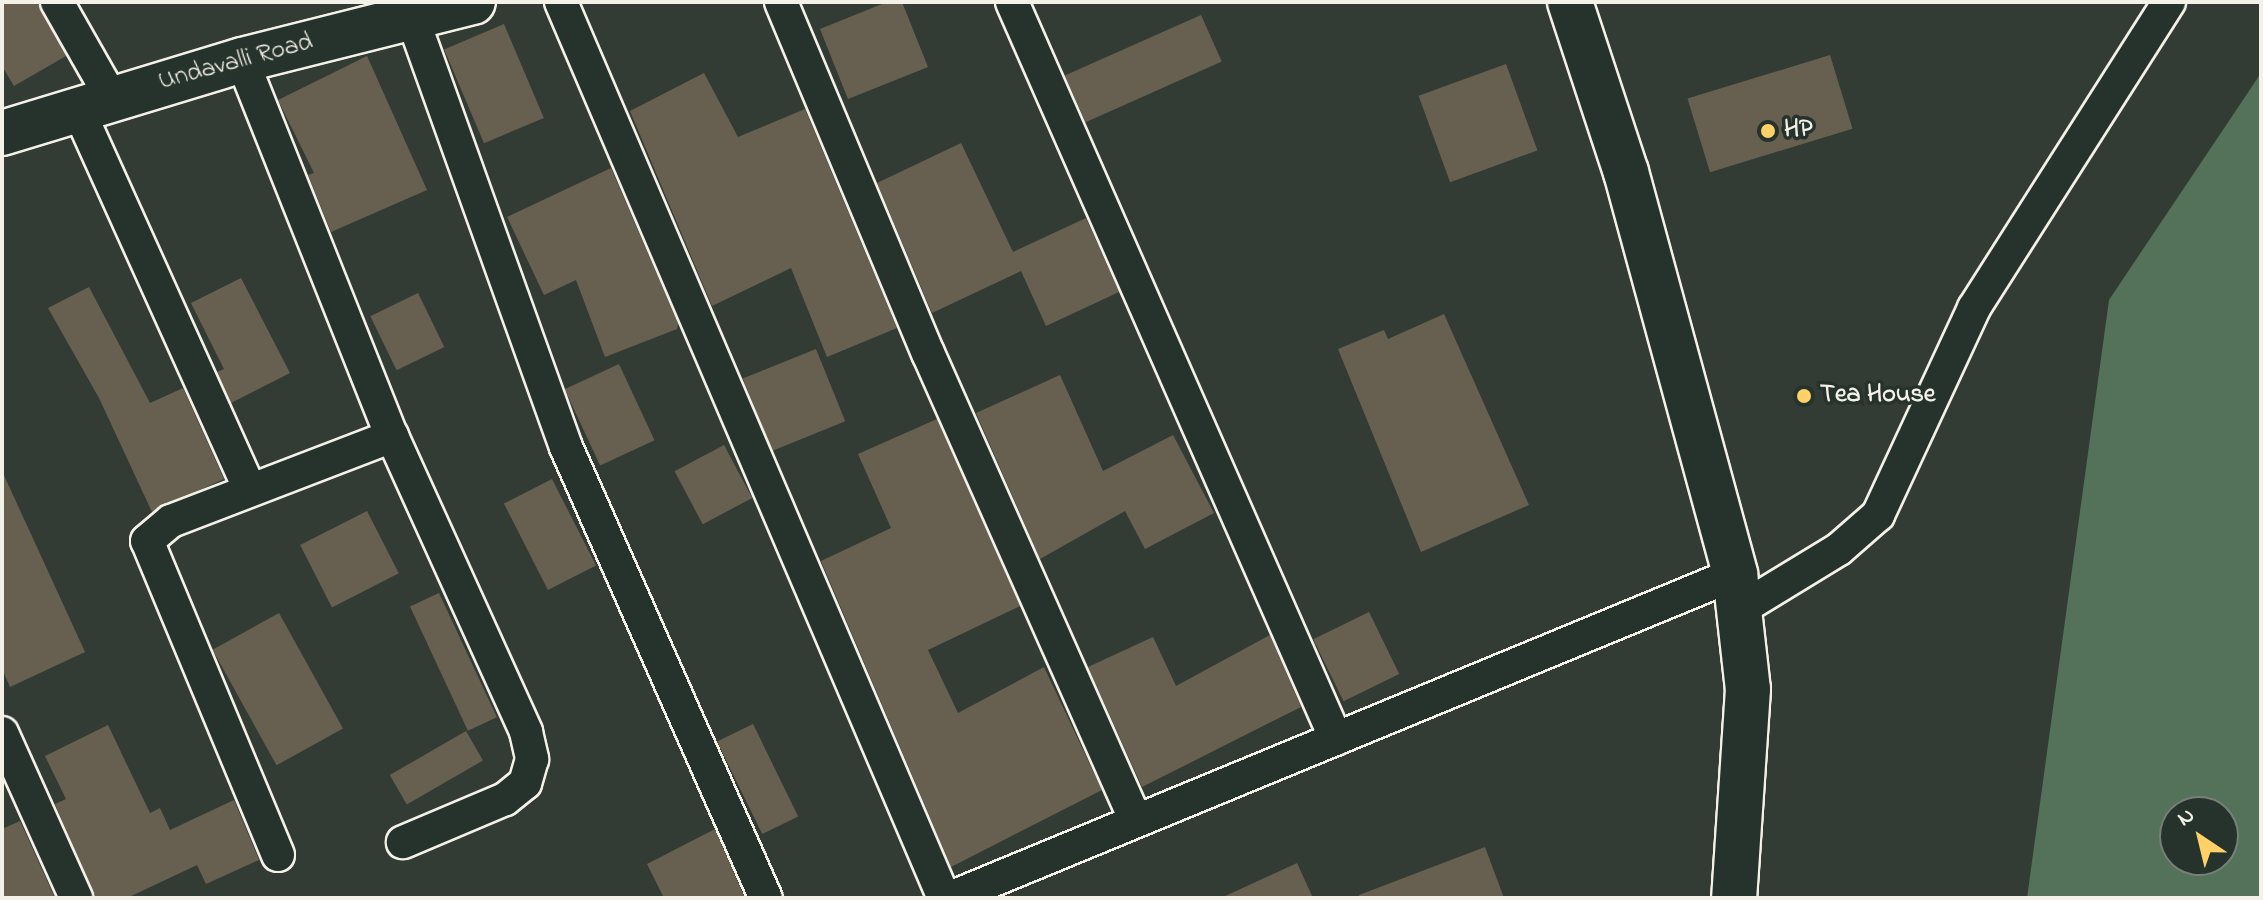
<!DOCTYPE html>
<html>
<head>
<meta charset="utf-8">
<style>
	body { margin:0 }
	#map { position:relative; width:2263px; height:900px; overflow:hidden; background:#333c34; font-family:"Indie Flower",sans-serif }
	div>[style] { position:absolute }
	.green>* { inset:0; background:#54725a }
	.building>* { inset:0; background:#676050; transform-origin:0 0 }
	.roads { filter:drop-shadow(2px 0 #f4f1e8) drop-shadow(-2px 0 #f4f1e8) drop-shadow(0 2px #f4f1e8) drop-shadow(0 -2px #f4f1e8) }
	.street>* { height:32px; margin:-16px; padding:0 16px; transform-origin:16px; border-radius:16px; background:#26332d }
	.primary>* { height:44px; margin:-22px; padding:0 22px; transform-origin:22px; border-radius:22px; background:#26332d }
	.dots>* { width:22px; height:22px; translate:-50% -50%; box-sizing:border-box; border:4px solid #26332d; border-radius:50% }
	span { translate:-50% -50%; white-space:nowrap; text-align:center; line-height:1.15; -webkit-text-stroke:7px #26332d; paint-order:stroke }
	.street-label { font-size:26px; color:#f4f1e8 }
	.poi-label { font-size:26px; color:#f4f1e8; font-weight:700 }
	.left { translate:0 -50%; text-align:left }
	.frame { position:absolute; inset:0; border:4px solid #f4f1e8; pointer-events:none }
	.north { position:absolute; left:2159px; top:796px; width:80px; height:80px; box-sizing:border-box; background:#26332d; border:2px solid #787f78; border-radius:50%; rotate:325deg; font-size:22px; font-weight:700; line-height:32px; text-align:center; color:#f4f1e8 }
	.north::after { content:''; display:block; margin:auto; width:28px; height:36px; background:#ffd166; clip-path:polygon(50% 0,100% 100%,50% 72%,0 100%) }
</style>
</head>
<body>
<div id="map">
	<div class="green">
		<div style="clip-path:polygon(evenodd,2261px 73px,2261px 898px,2027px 898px,2109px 300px,2261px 73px,2175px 812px,2223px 812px,2223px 860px,2175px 860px,2175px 812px)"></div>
	</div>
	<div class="building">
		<div style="clip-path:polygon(2px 2px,38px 2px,66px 56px,14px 86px,2px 66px)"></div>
		<div style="clip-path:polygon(887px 2px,902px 2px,928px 67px,848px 99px,820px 29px)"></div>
		<div style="left:1201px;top:15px;width:51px;height:149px;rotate:66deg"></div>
		<div style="left:504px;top:24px;width:102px;height:65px;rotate:67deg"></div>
		<div style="left:1830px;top:55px;width:77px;height:149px;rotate:73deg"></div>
		<div style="clip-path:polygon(367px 56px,427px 190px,331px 232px,308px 175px,314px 173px,278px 100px)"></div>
		<div style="left:1506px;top:64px;width:92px;height:93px;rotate:70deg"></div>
		<div style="clip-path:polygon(704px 73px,738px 137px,805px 109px,897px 328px,827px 357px,791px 268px,712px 306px,630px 111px)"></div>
		<div style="clip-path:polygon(961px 143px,1013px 252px,1086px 218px,1119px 292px,1046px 326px,1021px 271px,932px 313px,877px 183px)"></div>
		<div style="clip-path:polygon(611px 168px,678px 323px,677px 329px,605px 357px,576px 280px,544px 295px,507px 217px)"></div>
		<div style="clip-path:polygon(241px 278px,290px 373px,231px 403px,217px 372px,224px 369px,191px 303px)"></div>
		<div style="clip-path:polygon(89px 287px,150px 403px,183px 388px,224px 479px,152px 512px,99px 398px,48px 308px)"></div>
		<div style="left:418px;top:293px;width:60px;height:53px;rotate:64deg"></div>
		<div style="clip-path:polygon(1444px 314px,1529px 505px,1421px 552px,1338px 349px,1384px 330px,1388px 339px)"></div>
		<div style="left:816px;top:349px;width:78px;height:79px;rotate:68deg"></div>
		<div style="left:619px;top:364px;width:84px;height:60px;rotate:65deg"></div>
		<div style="clip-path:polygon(1060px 375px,1103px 471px,1173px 435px,1214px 513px,1145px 549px,1125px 511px,1040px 559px,976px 413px)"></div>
		<div style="clip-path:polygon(937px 419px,1020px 606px,928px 650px,958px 713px,1044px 667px,1102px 790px,951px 867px,821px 561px,891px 528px,858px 454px)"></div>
		<div style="left:724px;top:445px;width:60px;height:56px;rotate:62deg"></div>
		<div style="clip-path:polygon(2px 471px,85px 652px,10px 687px,2px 669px)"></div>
		<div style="left:552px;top:479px;width:97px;height:54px;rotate:63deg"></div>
		<div style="left:367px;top:511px;width:70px;height:75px;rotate:63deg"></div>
		<div style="left:439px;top:593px;width:137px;height:32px;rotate:65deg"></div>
		<div style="left:1369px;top:612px;width:69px;height:62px;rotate:64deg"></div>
		<div style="left:279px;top:613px;width:132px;height:76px;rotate:61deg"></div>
		<div style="clip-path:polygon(1270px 635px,1301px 707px,1142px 787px,1088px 667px,1153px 637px,1176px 686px)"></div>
		<div style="left:753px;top:724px;width:103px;height:40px;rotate:64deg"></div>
		<div style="clip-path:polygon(108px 725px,150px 813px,160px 808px,170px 830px,234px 800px,259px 860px,206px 884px,197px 865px,127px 898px,95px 898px,55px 804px,66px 799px,45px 756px)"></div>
		<div style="left:466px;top:731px;width:34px;height:88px;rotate:60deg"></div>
		<div style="clip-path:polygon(20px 821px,55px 898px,2px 898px,2px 829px)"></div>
		<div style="clip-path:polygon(715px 829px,745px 898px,664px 898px,647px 864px)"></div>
		<div style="clip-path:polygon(1485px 847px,1504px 898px,1360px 898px,1359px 895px)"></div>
		<div style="clip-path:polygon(1297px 863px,1313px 898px,1221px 898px)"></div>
	</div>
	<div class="roads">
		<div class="street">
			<div style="left:57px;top:2px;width:109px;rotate:60.4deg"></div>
			<div style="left:561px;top:2px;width:974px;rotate:66.86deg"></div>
			<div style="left:781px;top:2px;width:381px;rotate:67.3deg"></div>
			<div style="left:928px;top:353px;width:512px;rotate:66.04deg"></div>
			<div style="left:1012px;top:2px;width:805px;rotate:66.27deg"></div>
			<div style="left:412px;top:17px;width:457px;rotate:70.3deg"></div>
			<div style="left:566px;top:447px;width:493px;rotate:66.1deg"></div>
			<div style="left:242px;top:60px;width:405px;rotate:68.3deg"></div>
			<div style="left:392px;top:436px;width:325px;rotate:65.6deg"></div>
			<div style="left:526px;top:732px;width:28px;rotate:77deg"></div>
			<div style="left:532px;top:759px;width:25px;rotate:106deg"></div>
			<div style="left:525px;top:783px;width:26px;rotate:141deg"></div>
			<div style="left:505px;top:799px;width:111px;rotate:157.1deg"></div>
			<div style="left:78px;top:109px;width:418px;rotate:65.7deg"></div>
			<div style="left:1739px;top:610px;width:117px;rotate:-31.4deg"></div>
			<div style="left:1839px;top:549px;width:52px;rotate:-41.1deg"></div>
			<div style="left:1878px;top:515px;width:228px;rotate:-65.1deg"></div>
			<div style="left:1974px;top:308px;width:363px;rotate:-57.5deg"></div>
			<div style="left:2px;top:733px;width:181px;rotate:65.8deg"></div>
			<div style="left:278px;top:855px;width:340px;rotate:-112.6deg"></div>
			<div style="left:147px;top:541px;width:31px;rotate:-40deg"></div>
			<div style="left:171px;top:521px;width:237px;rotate:-21deg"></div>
			<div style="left:950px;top:898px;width:849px;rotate:-22.43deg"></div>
		</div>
		<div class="primary">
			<div style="left:1570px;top:2px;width:179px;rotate:71.8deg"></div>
			<div style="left:1626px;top:172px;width:417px;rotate:74.8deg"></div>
			<div style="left:1735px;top:574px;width:116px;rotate:83.6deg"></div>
			<div style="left:1748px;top:689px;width:209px;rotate:93.8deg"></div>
			<div style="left:2px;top:133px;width:251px;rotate:-16.9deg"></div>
			<div style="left:242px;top:60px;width:238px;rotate:-14.1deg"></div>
		</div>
	</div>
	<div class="dots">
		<div style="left:1768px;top:131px;background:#ffd166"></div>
		<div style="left:1804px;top:396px;background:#ffd166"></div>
	</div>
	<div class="street-label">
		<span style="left:236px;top:63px;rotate:-15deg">Undavalli Road</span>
	</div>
	<div class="poi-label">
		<span class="left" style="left:1784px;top:131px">HP</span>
		<span class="left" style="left:1820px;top:396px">Tea House</span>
	</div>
	<div class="frame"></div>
	<div class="north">N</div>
</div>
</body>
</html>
